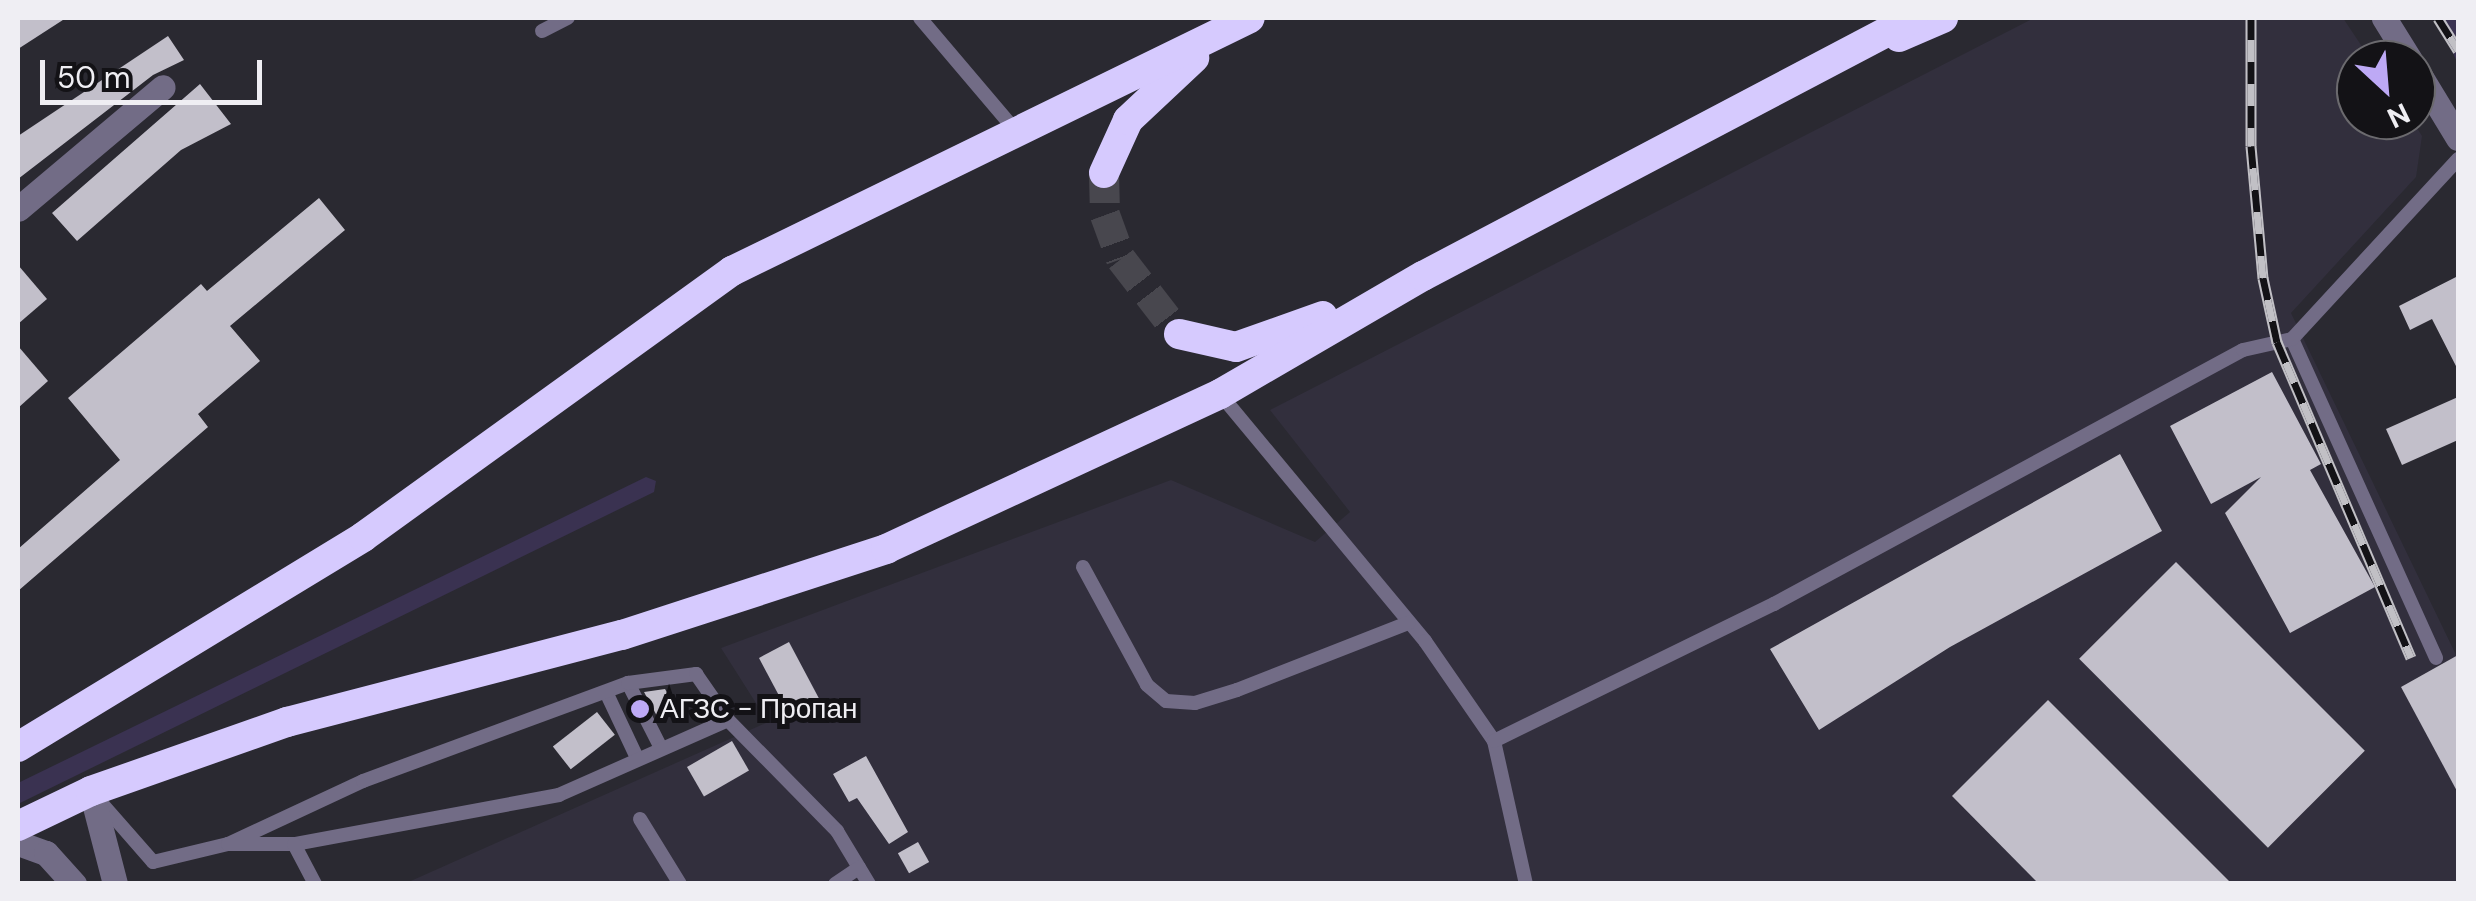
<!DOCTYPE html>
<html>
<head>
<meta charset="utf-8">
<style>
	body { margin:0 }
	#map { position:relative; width:2476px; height:901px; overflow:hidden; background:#2a2931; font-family:"DM Sans",sans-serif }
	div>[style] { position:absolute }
	.built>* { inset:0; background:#322f3d }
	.green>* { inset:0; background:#3a3251 }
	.building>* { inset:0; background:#c2bfca; transform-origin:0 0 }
	.highway-tunnel>* { height:30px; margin-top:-15px; transform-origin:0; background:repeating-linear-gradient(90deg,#48474e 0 30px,transparent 0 45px) }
	.lane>* { height:14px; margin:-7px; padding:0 7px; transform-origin:7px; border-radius:7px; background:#726c86 }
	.street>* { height:25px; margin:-12.5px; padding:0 12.5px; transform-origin:12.5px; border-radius:12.5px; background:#726c86 }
	.highway>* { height:30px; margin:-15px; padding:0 15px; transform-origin:15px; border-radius:15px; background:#d6cafe }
	.rail>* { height:11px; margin-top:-5.5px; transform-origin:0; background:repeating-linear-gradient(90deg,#131216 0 22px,#c1c0c5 0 44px); box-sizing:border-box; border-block:2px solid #c1c0c5 }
	.dots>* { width:28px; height:28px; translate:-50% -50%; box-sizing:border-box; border:5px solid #131216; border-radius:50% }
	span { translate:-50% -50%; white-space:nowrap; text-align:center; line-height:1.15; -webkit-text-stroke:10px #131216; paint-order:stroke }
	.poi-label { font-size:28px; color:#efeef3 }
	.left { translate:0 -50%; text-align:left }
	.frame { position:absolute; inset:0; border:20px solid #efeef3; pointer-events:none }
	.north { position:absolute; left:2336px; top:40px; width:100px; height:100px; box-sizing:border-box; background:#131216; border:2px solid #6b6a6e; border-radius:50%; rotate:154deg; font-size:28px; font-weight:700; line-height:40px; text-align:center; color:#efeef3 }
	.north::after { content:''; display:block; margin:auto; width:35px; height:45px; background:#bda9f5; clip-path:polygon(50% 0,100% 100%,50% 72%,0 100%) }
	.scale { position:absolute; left:40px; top:60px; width:222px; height:45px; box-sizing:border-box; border:5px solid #efeef3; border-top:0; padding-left:12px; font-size:30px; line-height:35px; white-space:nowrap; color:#efeef3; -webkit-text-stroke:8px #131216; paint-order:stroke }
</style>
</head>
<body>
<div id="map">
	<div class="built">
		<div style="clip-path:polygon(2034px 18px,2343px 18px,2371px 60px,2356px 60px,2356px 120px,2412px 120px,2422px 136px,2416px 177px,2291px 313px,2458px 659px,2458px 883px,404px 884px,768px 722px,721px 648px,1171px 480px,1315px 542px,1350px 512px,1270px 410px)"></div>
	</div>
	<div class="green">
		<div style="clip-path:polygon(2437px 18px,2458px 18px,2458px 64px)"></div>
		<div style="clip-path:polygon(646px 477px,656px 481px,654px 492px,18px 804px,18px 783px)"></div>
	</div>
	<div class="building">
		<div style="clip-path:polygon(18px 18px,66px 18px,18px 49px)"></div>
		<div style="clip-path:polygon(168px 36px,184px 60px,153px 75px,18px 179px,18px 136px)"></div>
		<div style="clip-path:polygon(200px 84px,231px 124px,181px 150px,77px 241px,52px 213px)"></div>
		<div style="clip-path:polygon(319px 198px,345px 230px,230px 326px,260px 361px,198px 414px,208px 427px,18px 591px,18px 549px,120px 460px,68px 398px,201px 284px,207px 291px)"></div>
		<div style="clip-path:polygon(18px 265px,47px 299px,18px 324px)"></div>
		<div style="clip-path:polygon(2458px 276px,2458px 370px,2432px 319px,2410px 330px,2399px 306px)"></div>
		<div style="clip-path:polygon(18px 346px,48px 381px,18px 408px)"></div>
		<div style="clip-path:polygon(2272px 372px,2321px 464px,2310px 470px,2375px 587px,2290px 633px,2225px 513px,2261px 477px,2211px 504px,2170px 426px)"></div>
		<div style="clip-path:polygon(2458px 397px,2458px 440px,2402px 465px,2386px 429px)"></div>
		<div style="clip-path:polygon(2120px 454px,2162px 531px,1950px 647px,1819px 730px,1770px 649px)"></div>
		<div style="left:2176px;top:562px;width:267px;height:137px;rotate:45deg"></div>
		<div style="left:789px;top:642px;width:67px;height:34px;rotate:62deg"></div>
		<div style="clip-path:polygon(2458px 655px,2458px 793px,2401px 687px)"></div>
		<div style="clip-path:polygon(665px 689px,675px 707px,657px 716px,644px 692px)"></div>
		<div style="clip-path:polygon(2048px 700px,2232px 884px,2039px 884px,1952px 796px)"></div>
		<div style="left:597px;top:712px;width:29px;height:56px;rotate:52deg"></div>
		<div style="left:732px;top:741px;width:34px;height:52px;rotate:60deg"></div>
		<div style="clip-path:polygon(866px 756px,908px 832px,889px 844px,857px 798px,849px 802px,833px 774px)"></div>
		<div style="left:918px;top:842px;width:23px;height:23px;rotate:61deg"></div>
	</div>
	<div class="highway-tunnel">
		<div style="left:1104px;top:173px;width:42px;rotate:88.6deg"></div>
		<div style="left:1105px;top:215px;width:47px;rotate:70deg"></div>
		<div style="left:1121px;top:259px;width:95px;rotate:52.3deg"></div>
	</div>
	<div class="lane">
		<div style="left:920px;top:18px;width:145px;rotate:49.7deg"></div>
		<div style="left:542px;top:31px;width:29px;rotate:-27deg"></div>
		<div style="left:2292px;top:339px;width:350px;rotate:65.7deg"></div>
		<div style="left:1220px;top:394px;width:321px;rotate:50.3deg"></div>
		<div style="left:1425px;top:641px;width:121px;rotate:55.4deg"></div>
		<div style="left:1494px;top:741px;width:147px;rotate:77.4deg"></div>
		<div style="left:1083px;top:567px;width:134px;rotate:61.5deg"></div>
		<div style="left:1147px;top:685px;width:25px;rotate:40deg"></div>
		<div style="left:1166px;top:701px;width:29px;rotate:4deg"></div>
		<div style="left:1195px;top:703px;width:44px;rotate:-17.2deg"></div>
		<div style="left:1237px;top:690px;width:184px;rotate:-21.4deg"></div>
		<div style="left:628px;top:683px;width:73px;rotate:63.1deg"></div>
		<div style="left:606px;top:692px;width:73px;rotate:64.8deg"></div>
		<div style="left:728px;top:720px;width:156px;rotate:45.5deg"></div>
		<div style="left:837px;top:831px;width:62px;rotate:58.9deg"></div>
		<div style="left:1494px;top:741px;width:312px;rotate:-26.1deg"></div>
		<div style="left:1774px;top:604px;width:533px;rotate:-28.44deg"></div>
		<div style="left:2243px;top:350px;width:50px;rotate:-12.7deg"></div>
		<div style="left:2292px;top:339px;width:245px;rotate:-47.3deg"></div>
		<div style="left:97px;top:798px;width:85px;rotate:48.8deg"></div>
		<div style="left:153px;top:862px;width:77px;rotate:-13.5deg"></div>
		<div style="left:228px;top:844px;width:149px;rotate:-25deg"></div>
		<div style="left:363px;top:781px;width:283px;rotate:-20.3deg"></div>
		<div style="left:628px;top:683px;width:69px;rotate:-7.5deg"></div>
		<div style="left:696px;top:674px;width:56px;rotate:55.2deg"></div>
		<div style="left:728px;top:720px;width:185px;rotate:156.1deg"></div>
		<div style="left:559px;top:795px;width:269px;rotate:169.5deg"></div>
		<div style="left:294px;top:844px;width:66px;rotate:180deg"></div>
		<div style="left:640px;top:819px;width:76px;rotate:58.4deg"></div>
		<div style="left:294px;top:844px;width:45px;rotate:62.3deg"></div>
		<div style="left:835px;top:884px;width:29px;rotate:-34deg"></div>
	</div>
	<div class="street">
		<div style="left:2384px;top:18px;width:49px;rotate:58.2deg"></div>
		<div style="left:2416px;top:69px;width:81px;rotate:58.7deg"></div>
		<div style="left:18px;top:209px;width:189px;rotate:-40.1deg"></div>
		<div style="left:91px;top:791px;width:96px;rotate:75.5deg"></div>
		<div style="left:18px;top:843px;width:30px;rotate:20deg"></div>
		<div style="left:46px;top:853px;width:42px;rotate:47.9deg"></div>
	</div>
	<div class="highway">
		<div style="left:1899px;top:37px;width:48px;rotate:-23.4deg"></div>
		<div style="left:1104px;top:173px;width:58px;rotate:-65.6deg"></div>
		<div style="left:1128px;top:120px;width:91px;rotate:-43.2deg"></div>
		<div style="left:1179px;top:334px;width:58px;rotate:12.8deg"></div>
		<div style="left:1236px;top:347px;width:92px;rotate:-19.6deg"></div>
		<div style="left:18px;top:747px;width:404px;rotate:-31.3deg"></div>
		<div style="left:363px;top:537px;width:455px;rotate:-35.8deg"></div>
		<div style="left:732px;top:271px;width:576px;rotate:-26.03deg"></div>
		<div style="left:18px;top:826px;width:81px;rotate:-25.6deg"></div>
		<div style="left:91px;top:791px;width:208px;rotate:-19.4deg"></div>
		<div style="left:287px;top:722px;width:346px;rotate:-14.6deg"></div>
		<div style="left:622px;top:635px;width:278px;rotate:-18deg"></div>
		<div style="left:886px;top:549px;width:368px;rotate:-24.9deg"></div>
		<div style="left:1220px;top:394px;width:235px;rotate:-30.2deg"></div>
		<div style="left:1423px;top:276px;width:554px;rotate:-27.77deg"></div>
	</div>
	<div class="rail">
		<div style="left:2251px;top:18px;width:128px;rotate:90deg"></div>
		<div style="left:2251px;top:146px;width:133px;rotate:84.8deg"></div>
		<div style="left:2263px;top:278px;width:66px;rotate:77.7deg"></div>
		<div style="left:2277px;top:342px;width:343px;rotate:67deg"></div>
		<div style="left:2438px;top:18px;width:38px;rotate:58deg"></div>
	</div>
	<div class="dots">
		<div style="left:640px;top:709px;background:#bda9f5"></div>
	</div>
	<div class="poi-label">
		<span class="left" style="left:660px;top:709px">АГЗС - Пропан</span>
	</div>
	<div class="frame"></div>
	<div class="north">N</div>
	<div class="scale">50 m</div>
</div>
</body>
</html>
